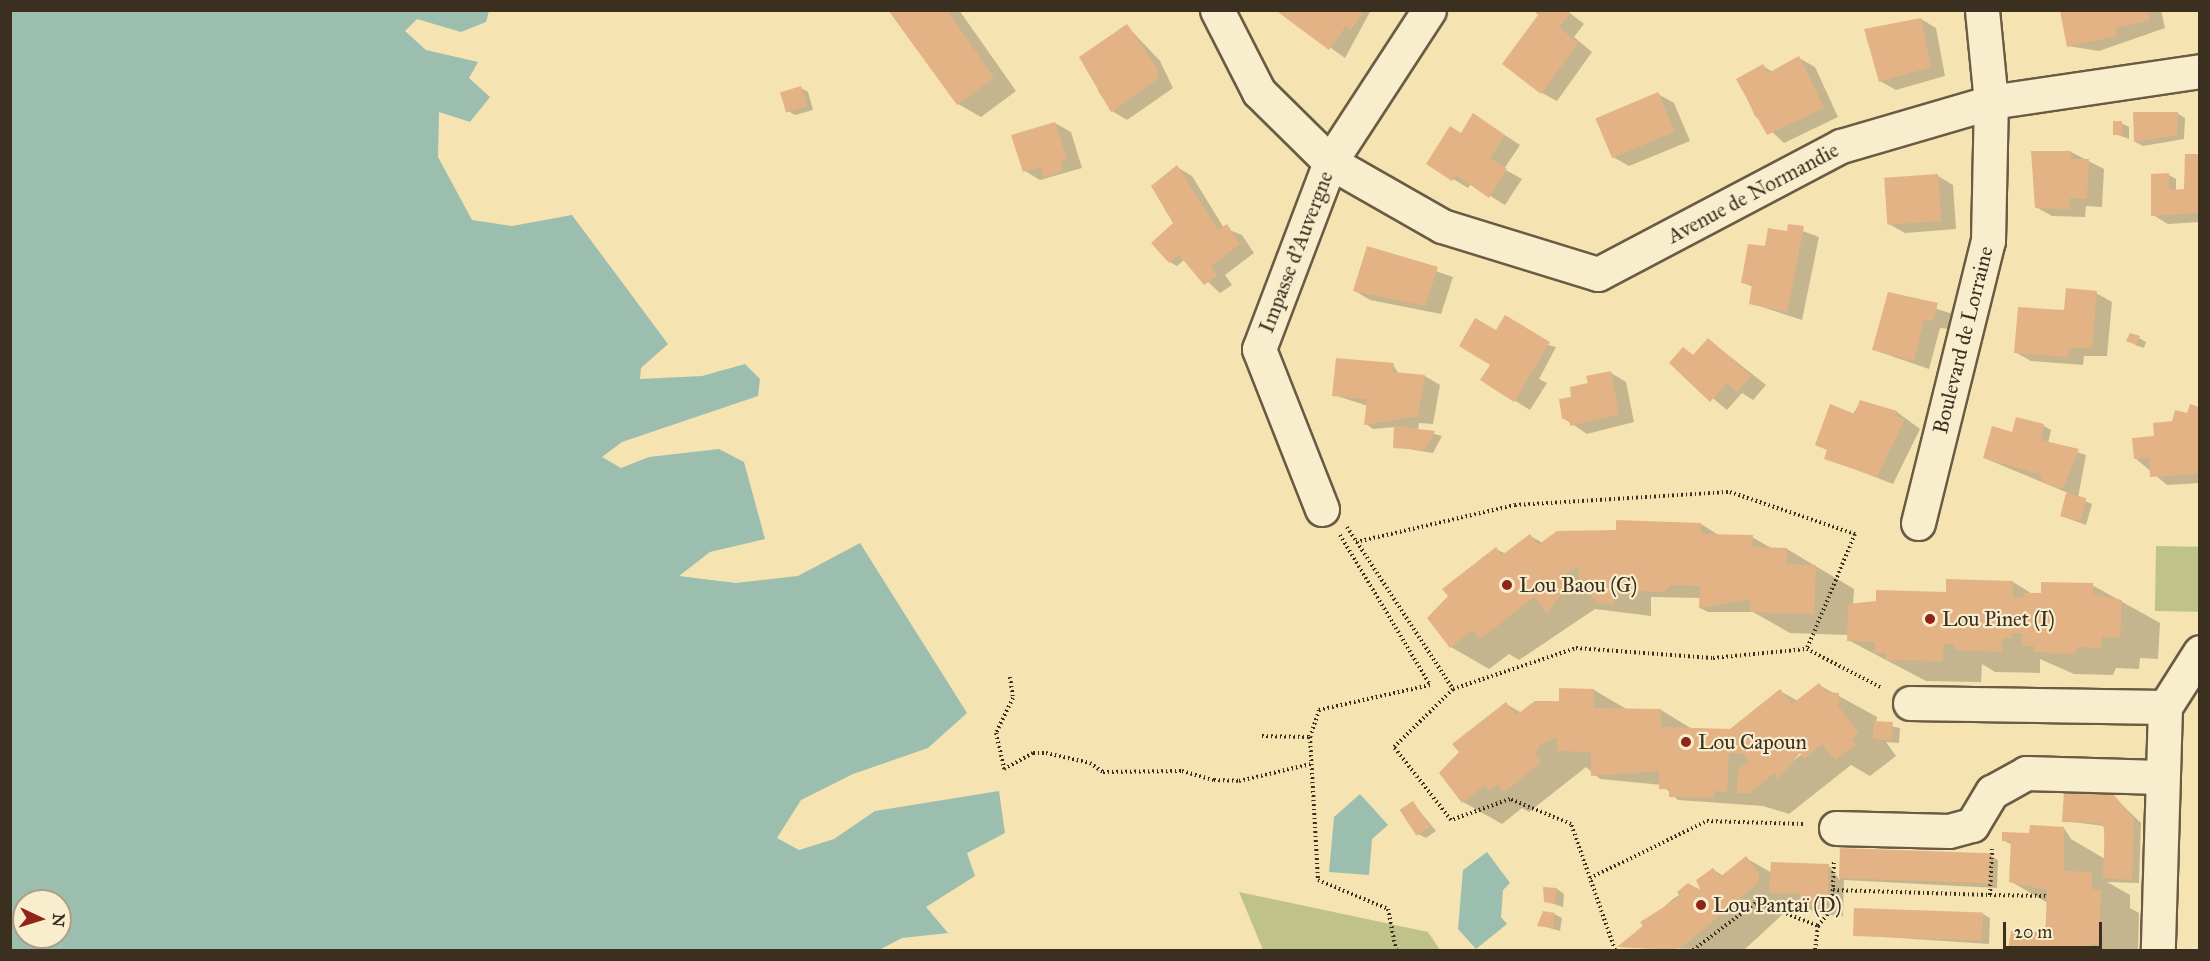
<!DOCTYPE html>
<html>
<head>
<meta charset="utf-8">
<style>
	body { margin:0 }
	#map { position:relative; width:2210px; height:961px; overflow:hidden; background:#f5e3b2; font-family:"IM FELL Great Primer",serif }
	div>[style] { position:absolute }
	.green>* { inset:0; background:#c0c389; transform-origin:0 0 }
	.water>* { inset:0; background:#9cbeaf }
	.shadow>* { inset:0; background:#0003 }
	.building>* { inset:0; background:#e3b386; transform-origin:0 0 }
	.path>* { height:4px; margin-top:-2px; transform-origin:0; background:repeating-linear-gradient(90deg,#3b2f20 0 1.5px,transparent 0 4.5px) }
	.roads { filter:drop-shadow(2px 0 #6a5c44) drop-shadow(-2px 0 #6a5c44) drop-shadow(0 2px #6a5c44) drop-shadow(0 -2px #6a5c44) }
	.minor>* { height:33px; margin:-16.5px; padding:0 16.5px; transform-origin:16.5px; border-radius:16.5px; background:#f8edcd }
	.dots>* { width:16px; height:16px; translate:-50% -50%; box-sizing:border-box; border:3px solid #f8edcd; border-radius:50% }
	span { translate:-50% -50%; white-space:nowrap; text-align:center; line-height:1.15; -webkit-text-stroke:4.5px #f8edcd; paint-order:stroke }
	.street-label { font-size:21px; color:#3b2f20 }
	.poi-label { font-size:21px; color:#3b2f20 }
	.left { translate:0 -50%; text-align:left }
	.frame { position:absolute; inset:0; border:12px solid #3b2f20; pointer-events:none }
	.north { position:absolute; left:12px; top:889px; width:60px; height:60px; box-sizing:border-box; background:#f8edcd; border:2px solid #aca188; border-radius:50%; rotate:94deg; font-size:16px; font-weight:700; line-height:24px; text-align:center; color:#3b2f20 }
	.north::after { content:''; display:block; margin:auto; width:21px; height:27px; background:#8f2418; clip-path:polygon(50% 0,100% 100%,50% 72%,0 100%) }
	.scale { position:absolute; left:2003px; top:922px; width:99px; height:27px; box-sizing:border-box; border:3px solid #3b2f20; border-top:0; padding-left:8px; font-size:18px; line-height:21px; white-space:nowrap; color:#3b2f20; -webkit-text-stroke:4px #f8edcd; paint-order:stroke }
</style>
</head>
<body>
<div id="map">
	<div class="green">
		<div style="left:2156px;top:546px;width:43px;height:65px;rotate:1deg"></div>
		<div style="clip-path:polygon(1239px 892px,1428px 932px,1440px 950px,1263px 950px)"></div>
	</div>
	<div class="water">
		<div style="clip-path:polygon(evenodd,10px 11px,489px 11px,486px 22px,461px 32px,417px 19px,405px 31px,426px 50px,478px 62px,469px 78px,490px 97px,470px 122px,439px 112px,438px 157px,472px 220px,512px 226px,572px 215px,668px 344px,641px 368px,640px 379px,702px 376px,745px 364px,760px 379px,758px 396px,622px 442px,602px 457px,621px 468px,649px 457px,719px 449px,744px 462px,765px 539px,710px 552px,679px 576px,736px 583px,798px 576px,860px 543px,967px 713px,928px 748px,853px 774px,801px 800px,777px 838px,799px 850px,834px 839px,875px 811px,999px 791px,1005px 833px,967px 853px,975px 876px,926px 907px,948px 933px,902px 938px,879px 950px,11px 950px,10px 11px,24px 901px,60px 901px,60px 937px,24px 937px,24px 901px)"></div>
		<div style="clip-path:polygon(1360px 794px,1388px 825px,1372px 839px,1369px 875px,1329px 872px,1334px 817px)"></div>
		<div style="clip-path:polygon(1487px 852px,1510px 883px,1503px 890px,1501px 917px,1507px 924px,1476px 949px,1458px 929px,1463px 870px)"></div>
	</div>
	<div class="shadow">
		<div style="clip-path:polygon(959px 10px,1016px 91px,981px 117px,958px 104px,890px 11px)"></div>
		<div style="clip-path:polygon(1371px 10px,1345px 58px,1279px 11px,1279px 10px)"></div>
		<div style="clip-path:polygon(1535px 10px,1566px 10px,1584px 24px,1574px 37px,1592px 52px,1557px 101px,1542px 93px,1540px 15px)"></div>
		<div style="clip-path:polygon(2161px 10px,2165px 28px,2099px 51px,2068px 46px,2062px 12px)"></div>
		<div style="clip-path:polygon(1921px 19px,1936px 28px,1945px 76px,1896px 90px,1880px 81px,1865px 30px)"></div>
		<div style="clip-path:polygon(1127px 26px,1160px 61px,1173px 88px,1127px 120px,1112px 111px,1098px 91px)"></div>
		<div style="clip-path:polygon(1799px 58px,1815px 67px,1838px 117px,1784px 143px,1755px 116px,1738px 79px,1763px 66px,1773px 72px)"></div>
		<div style="clip-path:polygon(801px 88px,808px 92px,813px 110px,795px 115px,788px 111px)"></div>
		<div style="clip-path:polygon(1658px 94px,1674px 103px,1690px 141px,1629px 166px,1613px 157px)"></div>
		<div style="clip-path:polygon(2177px 113px,2185px 118px,2184px 139px,2143px 146px,2135px 142px)"></div>
		<div style="clip-path:polygon(1474px 115px,1520px 145px,1504px 169px,1522px 179px,1505px 205px,1471px 184px,1468px 188px,1453px 179px,1462px 134px)"></div>
		<div style="clip-path:polygon(1055px 123px,1071px 132px,1082px 168px,1040px 180px,1025px 171px)"></div>
		<div style="clip-path:polygon(2121px 123px,2129px 127px,2129px 139px,2115px 134px)"></div>
		<div style="clip-path:polygon(2032px 152px,2071px 152px,2104px 169px,2102px 207px,2086px 206px,2085px 217px,2052px 216px,2036px 207px)"></div>
		<div style="clip-path:polygon(2200px 155px,2200px 222px,2168px 224px,2153px 215px,2169px 175px,2176px 179px,2176px 191px,2186px 191px,2187px 156px)"></div>
		<div style="clip-path:polygon(1177px 167px,1192px 176px,1224px 228px,1242px 235px,1254px 253px,1225px 275px,1232px 285px,1220px 293px,1184px 260px,1177px 266px,1170px 262px,1175px 223px,1165px 210px)"></div>
		<div style="clip-path:polygon(1938px 176px,1953px 185px,1956px 229px,1905px 233px,1889px 224px)"></div>
		<div style="clip-path:polygon(1789px 226px,1819px 237px,1802px 320px,1750px 303px,1754px 287px,1743px 283px,1764px 250px,1788px 233px)"></div>
		<div style="clip-path:polygon(1368px 248px,1453px 277px,1441px 314px,1370px 300px,1355px 291px)"></div>
		<div style="clip-path:polygon(2096px 293px,2112px 302px,2107px 356px,2084px 356px,2083px 365px,2031px 361px,2015px 352px)"></div>
		<div style="clip-path:polygon(1889px 294px,1953px 314px,1948px 329px,1940px 328px,1929px 369px,1874px 350px)"></div>
		<div style="clip-path:polygon(1497px 332px,1556px 347px,1539px 379px,1547px 383px,1530px 410px,1482px 380px,1492px 364px)"></div>
		<div style="clip-path:polygon(2139px 338px,2146px 342px,2144px 348px,2135px 345px)"></div>
		<div style="clip-path:polygon(1709px 340px,1766px 385px,1753px 400px,1742px 393px,1727px 410px,1671px 363px,1683px 349px,1695px 356px)"></div>
		<div style="clip-path:polygon(1393px 365px,1400px 376px,1425px 376px,1440px 385px,1433px 424px,1419px 423px,1418px 430px,1442px 436px,1433px 453px,1395px 447px,1396px 427px,1373px 429px,1366px 424px,1368px 406px,1334px 395px)"></div>
		<div style="clip-path:polygon(1611px 373px,1626px 382px,1634px 422px,1587px 434px,1563px 418px,1572px 398px)"></div>
		<div style="clip-path:polygon(1861px 401px,1897px 412px,1920px 429px,1893px 484px,1826px 458px)"></div>
		<div style="clip-path:polygon(2191px 406px,2200px 408px,2200px 483px,2167px 485px,2135px 458px,2188px 415px)"></div>
		<div style="clip-path:polygon(2044px 426px,2051px 430px,2048px 443px,2086px 455px,2078px 498px,2092px 504px,2086px 525px,2061px 516px,2068px 493px,1984px 458px,2013px 434px)"></div>
		<div style="clip-path:polygon(evenodd,1701px 524px,1720px 536px,1752px 537px,1773px 549px,1787px 549px,1854px 589px,1853px 605px,1947px 593px,1948px 581px,2013px 582px,2034px 595px,2092px 585px,2160px 623px,2158px 659px,2140px 658px,2139px 669px,2116px 668px,2113px 675px,2074px 674px,2040px 659px,2040px 673px,1995px 672px,1982px 664px,1981px 682px,1926px 681px,1848px 640px,1848px 635px,1790px 633px,1753px 612px,1708px 612px,1700px 608px,1701px 598px,1651px 597px,1651px 616px,1595px 609px,1519px 660px,1509px 654px,1489px 669px,1451px 647px,1496px 549px,1506px 554px,1530px 536px,1543px 543px,1701px 524px,1556px 570px,1580px 584px,1580px 588px,1555px 573px,1556px 570px)"></div>
		<div style="clip-path:polygon(evenodd,1819px 685px,1877px 717px,1876px 723px,1900px 728px,1899px 743px,1886px 742px,1896px 756px,1870px 776px,1851px 765px,1789px 814px,1763px 806px,1678px 800px,1662px 785px,1600px 779px,1586px 767px,1529px 812px,1522px 808px,1502px 824px,1463px 802px,1506px 704px,1522px 713px,1594px 690px,1628px 710px,1661px 710px,1694px 730px,1730px 731px,1780px 691px,1798px 701px,1819px 685px,1805px 747px,1807px 750px,1784px 768px,1805px 747px)"></div>
		<div style="clip-path:polygon(2112px 795px,2141px 823px,2139px 883px,2107px 882px,2130px 895px,2130px 908px,2139px 913px,2138px 950px,2010px 950px,2010px 941px,2047px 936px,2048px 903px,2010px 881px,2012px 845px,2003px 840px,2064px 828px,2071px 839px,2105px 859px,2104px 826px,2064px 821px)"></div>
		<div style="clip-path:polygon(1413px 803px,1436px 831px,1426px 838px,1418px 834px)"></div>
		<div style="clip-path:polygon(1842px 850px,1991px 856px,1998px 860px,1997px 888px,1844px 880px,1843px 916px,1817px 914px,1797px 901px,1744px 950px,1619px 947px,1674px 898px,1695px 887px,1703px 891px,1713px 869px,1723px 876px,1746px 858px,1772px 873px,1829px 866px,1840px 880px)"></div>
		<div style="clip-path:polygon(1557px 889px,1564px 894px,1563px 907px,1545px 901px)"></div>
		<div style="clip-path:polygon(1554px 914px,1562px 918px,1560px 931px,1539px 925px)"></div>
		<div style="clip-path:polygon(1983px 914px,1990px 918px,1989px 944px,1854px 935px)"></div>
	</div>
	<div class="building">
		<div style="clip-path:polygon(888px 10px,947px 10px,994px 78px,957px 105px)"></div>
		<div style="clip-path:polygon(1275px 10px,1365px 10px,1351px 30px,1346px 26px,1329px 50px)"></div>
		<div style="clip-path:polygon(1533px 10px,1565px 10px,1570px 14px,1559px 27px,1578px 43px,1541px 94px,1502px 64px,1538px 15px)"></div>
		<div style="clip-path:polygon(2148px 10px,2150px 20px,2116px 28px,2117px 36px,2067px 47px,2060px 11px)"></div>
		<div style="clip-path:polygon(1921px 18px,1931px 67px,1879px 82px,1864px 29px)"></div>
		<div style="clip-path:polygon(1127px 24px,1157px 68px,1158px 79px,1111px 112px,1079px 57px)"></div>
		<div style="clip-path:polygon(1799px 56px,1824px 108px,1767px 135px,1736px 79px,1763px 64px,1768px 73px)"></div>
		<div style="left:801px;top:86px;width:21px;height:22px;rotate:73deg"></div>
		<div style="left:1658px;top:92px;width:43px;height:68px;rotate:67deg"></div>
		<div style="clip-path:polygon(2133px 112px,2178px 112px,2177px 135px,2134px 142px)"></div>
		<div style="clip-path:polygon(1473px 113px,1505px 135px,1490px 158px,1507px 169px,1489px 198px,1456px 175px,1452px 181px,1426px 164px,1450px 126px,1461px 133px)"></div>
		<div style="left:2113px;top:121px;width:9px;height:14px"></div>
		<div style="clip-path:polygon(1055px 122px,1067px 159px,1060px 161px,1063px 171px,1043px 177px,1041px 167px,1023px 172px,1011px 135px)"></div>
		<div style="clip-path:polygon(2031px 151px,2071px 151px,2071px 159px,2089px 159px,2087px 199px,2070px 198px,2070px 209px,2035px 208px)"></div>
		<div style="clip-path:polygon(2185px 154px,2199px 154px,2199px 213px,2151px 216px,2151px 174px,2169px 173px,2169px 190px,2184px 189px)"></div>
		<div style="clip-path:polygon(1177px 165px,1218px 230px,1227px 224px,1240px 244px,1211px 266px,1217px 276px,1204px 285px,1179px 255px,1169px 263px,1151px 243px,1173px 223px,1151px 186px)"></div>
		<div style="left:1938px;top:174px;width:47px;height:54px;rotate:86deg"></div>
		<div style="clip-path:polygon(1788px 224px,1804px 226px,1787px 312px,1749px 304px,1752px 284px,1741px 283px,1748px 244px,1765px 246px,1768px 228px,1787px 231px)"></div>
		<div style="clip-path:polygon(1367px 246px,1438px 267px,1425px 306px,1353px 291px)"></div>
		<div style="clip-path:polygon(2066px 288px,2097px 291px,2092px 348px,2069px 348px,2068px 357px,2014px 353px,2018px 307px,2064px 310px)"></div>
		<div style="clip-path:polygon(1888px 292px,1938px 303px,1933px 321px,1924px 320px,1914px 361px,1872px 350px)"></div>
		<div style="clip-path:polygon(1505px 315px,1550px 342px,1514px 402px,1480px 380px,1490px 365px,1459px 346px,1475px 318px,1496px 330px)"></div>
		<div style="clip-path:polygon(2130px 333px,2140px 336px,2136px 345px,2126px 341px)"></div>
		<div style="clip-path:polygon(1708px 338px,1751px 376px,1737px 392px,1727px 383px,1710px 402px,1669px 363px,1683px 347px,1693px 355px)"></div>
		<div style="clip-path:polygon(1336px 358px,1394px 363px,1393px 372px,1425px 375px,1418px 416px,1364px 425px,1367px 399px,1332px 396px)"></div>
		<div style="clip-path:polygon(1611px 371px,1619px 414px,1570px 426px,1569px 419px,1562px 419px,1559px 399px,1571px 397px,1570px 387px,1588px 383px,1586px 376px)"></div>
		<div style="clip-path:polygon(1860px 400px,1897px 411px,1895px 416px,1905px 419px,1877px 477px,1824px 459px,1827px 450px,1815px 445px,1830px 404px,1855px 414px)"></div>
		<div style="clip-path:polygon(2190px 404px,2199px 407px,2199px 474px,2150px 477px,2149px 458px,2134px 459px,2132px 438px,2154px 436px,2153px 423px,2172px 421px,2175px 410px,2187px 413px)"></div>
		<div style="clip-path:polygon(2016px 417px,2044px 424px,2041px 440px,2079px 449px,2063px 489px,2041px 482px,2042px 475px,1983px 458px,1992px 426px,2012px 432px)"></div>
		<div style="clip-path:polygon(1394px 426px,1435px 431px,1425px 450px,1393px 448px)"></div>
		<div style="left:2066px;top:493px;width:21px;height:24px;rotate:14deg"></div>
		<div style="clip-path:polygon(1616px 520px,1701px 523px,1701px 534px,1753px 535px,1752px 547px,1787px 548px,1787px 564px,1816px 565px,1814px 614px,1750px 612px,1750px 599px,1699px 608px,1700px 586px,1671px 585px,1664px 592px,1614px 590px,1613px 604px,1597px 603px,1590px 594px,1578px 593px,1579px 566px,1562px 576px,1569px 584px,1547px 613px,1534px 597px,1480px 639px,1473px 630px,1450px 648px,1427px 618px,1448px 596px,1442px 589px,1496px 547px,1502px 555px,1530px 534px,1538px 545px,1557px 531px,1616px 530px)"></div>
		<div style="clip-path:polygon(1946px 579px,2013px 581px,2013px 597px,2024px 597px,2024px 593px,2041px 593px,2041px 582px,2093px 583px,2093px 594px,2122px 600px,2120px 637px,2102px 637px,2101px 648px,2078px 647px,2074px 654px,2034px 652px,2034px 646px,2022px 646px,2022px 633px,2012px 633px,2012px 638px,2002px 638px,2002px 652px,1955px 650px,1955px 644px,1944px 644px,1943px 661px,1886px 660px,1886px 653px,1874px 653px,1875px 642px,1847px 641px,1848px 604px,1876px 601px,1876px 590px,1946px 592px)"></div>
		<div style="clip-path:polygon(1819px 683px,1826px 692px,1839px 693px,1838px 706px,1859px 733px,1851px 740px,1856px 745px,1835px 760px,1822px 744px,1804px 759px,1800px 753px,1778px 779px,1774px 773px,1750px 793px,1737px 793px,1738px 769px,1749px 761px,1744px 754px,1729px 753px,1727px 792px,1714px 791px,1714px 798px,1669px 797px,1669px 789px,1659px 789px,1659px 771px,1591px 776px,1591px 752px,1557px 751px,1557px 737px,1540px 745px,1535px 755px,1541px 763px,1504px 792px,1498px 784px,1489px 791px,1485px 785px,1462px 803px,1439px 773px,1459px 752px,1452px 744px,1506px 702px,1516px 715px,1535px 701px,1559px 701px,1559px 688px,1594px 689px,1594px 708px,1661px 709px,1661px 727px,1730px 729px,1780px 689px,1792px 704px)"></div>
		<div style="left:1874px;top:721px;width:19px;height:18px;rotate:3deg"></div>
		<div style="clip-path:polygon(2064px 792px,2113px 794px,2134px 818px,2132px 880px,2103px 878px,2105px 829px,2100px 823px,2062px 822px)"></div>
		<div style="left:1413px;top:801px;width:31px;height:16px;rotate:57deg"></div>
		<div style="clip-path:polygon(2030px 825px,2064px 827px,2064px 871px,2092px 872px,2092px 889px,2101px 890px,2099px 944px,2090px 943px,2090px 950px,2008px 950px,2011px 931px,2043px 932px,2045px 941px,2047px 890px,2009px 882px,2011px 841px,2002px 841px,2002px 832px,2029px 833px)"></div>
		<div style="left:1840px;top:848px;width:151px;height:30px;rotate:2deg"></div>
		<div style="clip-path:polygon(1746px 856px,1759px 874px,1758px 883px,1686px 944px,1673px 950px,1617px 947px,1643px 926px,1640px 922px,1680px 897px,1677px 892px,1688px 883px,1701px 891px,1696px 880px,1713px 868px,1720px 877px)"></div>
		<div style="clip-path:polygon(1771px 862px,1829px 864px,1827px 908px,1800px 906px,1800px 894px,1769px 893px)"></div>
		<div style="clip-path:polygon(1543px 887px,1557px 888px,1555px 904px,1544px 902px)"></div>
		<div style="left:1854px;top:908px;width:129px;height:28px;rotate:2deg"></div>
		<div style="clip-path:polygon(1543px 911px,1555px 913px,1553px 928px,1537px 926px)"></div>
	</div>
	<div class="path">
		<div style="left:1347px;top:527px;width:194px;rotate:56.8deg"></div>
		<div style="left:1340px;top:535px;width:175px;rotate:59deg"></div>
		<div style="left:1430px;top:685px;width:114px;rotate:167.3deg"></div>
		<div style="left:1319px;top:710px;width:28px;rotate:108deg"></div>
		<div style="left:1310px;top:737px;width:143px;rotate:86.8deg"></div>
		<div style="left:1318px;top:880px;width:76px;rotate:22.5deg"></div>
		<div style="left:1388px;top:909px;width:42px;rotate:79deg"></div>
		<div style="left:1356px;top:542px;width:163px;rotate:-13.1deg"></div>
		<div style="left:1515px;top:505px;width:215px;rotate:-3.5deg"></div>
		<div style="left:1730px;top:492px;width:132px;rotate:18.6deg"></div>
		<div style="left:1855px;top:534px;width:125px;rotate:112.7deg"></div>
		<div style="left:1807px;top:649px;width:85px;rotate:27.5deg"></div>
		<div style="left:1010px;top:677px;width:21px;rotate:82deg"></div>
		<div style="left:1013px;top:698px;width:39px;rotate:116deg"></div>
		<div style="left:996px;top:733px;width:37px;rotate:77deg"></div>
		<div style="left:1004px;top:769px;width:33px;rotate:-29deg"></div>
		<div style="left:1033px;top:753px;width:13px"></div>
		<div style="left:1046px;top:753px;width:45px;rotate:12.8deg"></div>
		<div style="left:1090px;top:763px;width:16px;rotate:35deg"></div>
		<div style="left:1103px;top:772px;width:79px;rotate:-0.7deg"></div>
		<div style="left:1182px;top:771px;width:33px;rotate:16deg"></div>
		<div style="left:1214px;top:780px;width:25px;rotate:2deg"></div>
		<div style="left:1239px;top:781px;width:74px;rotate:-13.3deg"></div>
		<div style="left:1262px;top:736px;width:48px;rotate:1.2deg"></div>
		<div style="left:1590px;top:878px;width:130px;rotate:-26deg"></div>
		<div style="left:1707px;top:821px;width:97px;rotate:1.8deg"></div>
		<div style="left:1833px;top:890px;width:157px;rotate:1.8deg"></div>
		<div style="left:1990px;top:895px;width:46px;rotate:-87.5deg"></div>
		<div style="left:1990px;top:895px;width:57px;rotate:1deg"></div>
		<div style="left:1818px;top:926px;width:22px;rotate:-51deg"></div>
		<div style="left:1832px;top:909px;width:49px;rotate:-87.7deg"></div>
		<div style="left:1615px;top:950px;width:133px;rotate:-109.2deg"></div>
		<div style="left:1571px;top:824px;width:66px;rotate:-157.7deg"></div>
		<div style="left:1510px;top:799px;width:63px;rotate:160.4deg"></div>
		<div style="left:1451px;top:820px;width:93px;rotate:-128deg"></div>
		<div style="left:1394px;top:747px;width:83px;rotate:-44.5deg"></div>
		<div style="left:1453px;top:689px;width:130px;rotate:-18.4deg"></div>
		<div style="left:1576px;top:648px;width:137px;rotate:4.2deg"></div>
		<div style="left:1713px;top:658px;width:94px;rotate:-5.5deg"></div>
		<div style="left:1693px;top:950px;width:80px;rotate:-36.9deg"></div>
		<div style="left:1757px;top:902px;width:66px;rotate:21.5deg"></div>
		<div style="left:1818px;top:926px;width:24px;rotate:97deg"></div>
	</div>
	<div class="roads">
		<div class="minor">
			<div style="left:1217px;top:10px;width:92px;rotate:62.9deg"></div>
			<div style="left:1259px;top:92px;width:100px;rotate:44.6deg"></div>
			<div style="left:1330px;top:162px;width:129px;rotate:29.7deg"></div>
			<div style="left:1442px;top:226px;width:163px;rotate:17.1deg"></div>
			<div style="left:1598px;top:274px;width:275px;rotate:-27.8deg"></div>
			<div style="left:1841px;top:146px;width:156px;rotate:-16.3deg"></div>
			<div style="left:1991px;top:102px;width:211px;rotate:-8.4deg"></div>
			<div style="left:1322px;top:509px;width:172px;rotate:-111.5deg"></div>
			<div style="left:1259px;top:349px;width:200px;rotate:-69.2deg"></div>
			<div style="left:1330px;top:162px;width:181px;rotate:-56.9deg"></div>
			<div style="left:1918px;top:523px;width:291px;rotate:-76.1deg"></div>
			<div style="left:1988px;top:241px;width:139px;rotate:-88.8deg"></div>
			<div style="left:1991px;top:102px;width:92px;rotate:-95.6deg"></div>
			<div style="left:1910px;top:703px;width:255px;rotate:0.9deg"></div>
			<div style="left:2165px;top:707px;width:243px;rotate:91.7deg"></div>
			<div style="left:2165px;top:707px;width:65px;rotate:-57.5deg"></div>
			<div style="left:1836px;top:828px;width:113px;rotate:1.5deg"></div>
			<div style="left:1949px;top:831px;width:24px;rotate:-15deg"></div>
			<div style="left:1972px;top:825px;width:39px;rotate:-59deg"></div>
			<div style="left:1992px;top:792px;width:39px;rotate:-29deg"></div>
			<div style="left:2026px;top:773px;width:134px;rotate:1.7deg"></div>
		</div>
	</div>
	<div class="dots">
		<div style="left:1507px;top:585px;background:#8f2418"></div>
		<div style="left:1930px;top:619px;background:#8f2418"></div>
		<div style="left:1686px;top:742px;background:#8f2418"></div>
		<div style="left:1701px;top:905px;background:#8f2418"></div>
	</div>
	<div class="street-label">
		<span style="left:1753px;top:193px;rotate:-28deg">Avenue de Normandie</span>
		<span style="left:1296px;top:252px;rotate:-69deg">Impasse d'Auvergne</span>
		<span style="left:1963px;top:340px;rotate:-76deg">Boulevard de Lorraine</span>
	</div>
	<div class="poi-label">
		<span class="left" style="left:1519px;top:585px">Lou Baou (G)</span>
		<span class="left" style="left:1942px;top:619px">Lou Pinet (I)</span>
		<span class="left" style="left:1698px;top:742px">Lou Capoun</span>
		<span class="left" style="left:1713px;top:905px">Lou Pantaï (D)</span>
	</div>
	<div class="frame"></div>
	<div class="north">N</div>
	<div class="scale">20 m</div>
</div>
</body>
</html>
